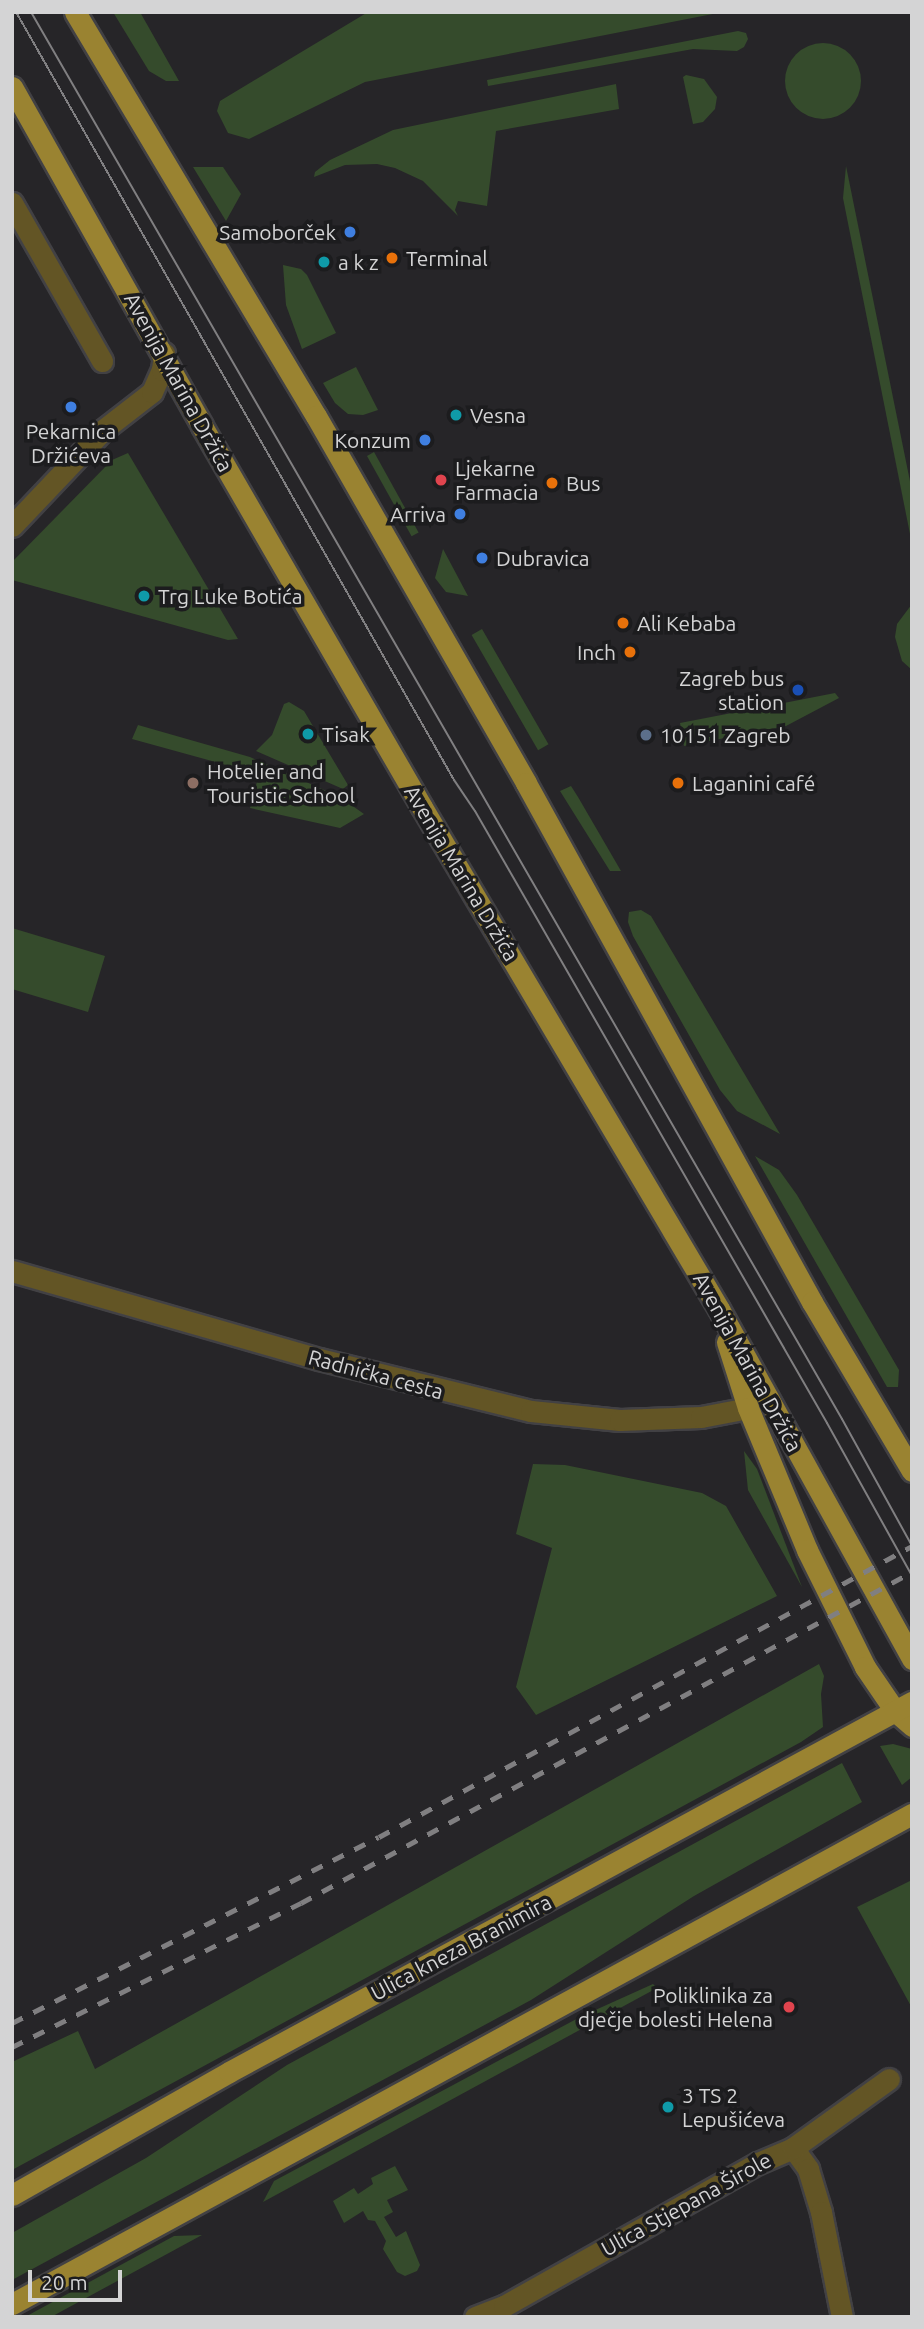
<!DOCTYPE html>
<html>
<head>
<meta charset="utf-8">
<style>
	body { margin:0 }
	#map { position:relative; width:924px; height:2329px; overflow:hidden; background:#262528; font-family:Ubuntu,sans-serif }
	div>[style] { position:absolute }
	.green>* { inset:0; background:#354b2c; transform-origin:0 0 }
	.round { border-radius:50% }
	.roads { filter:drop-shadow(2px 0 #424144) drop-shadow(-2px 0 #424144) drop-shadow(0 2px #424144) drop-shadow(0 -2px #424144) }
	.minor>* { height:21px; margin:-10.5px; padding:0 10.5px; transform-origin:10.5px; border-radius:10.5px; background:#635525 }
	.major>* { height:21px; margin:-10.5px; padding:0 10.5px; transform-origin:10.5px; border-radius:10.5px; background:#9a8331 }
	.tram>* { height:2px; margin:-1px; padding:0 1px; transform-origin:1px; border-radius:1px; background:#807f81 }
	.rail>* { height:5px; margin-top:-2.5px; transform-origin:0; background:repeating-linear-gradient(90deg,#807f81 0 12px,transparent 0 24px) }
	.dots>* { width:19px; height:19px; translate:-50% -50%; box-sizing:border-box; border:4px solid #1c1c1e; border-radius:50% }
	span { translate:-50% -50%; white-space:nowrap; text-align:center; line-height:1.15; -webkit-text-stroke:7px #1c1c1e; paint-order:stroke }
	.poi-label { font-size:21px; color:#d4d4d5 }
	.right { translate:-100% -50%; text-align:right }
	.left { translate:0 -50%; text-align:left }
	.street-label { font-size:21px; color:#d4d4d5 }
	.frame { position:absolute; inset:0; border:14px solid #d4d4d5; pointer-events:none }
	.scale { position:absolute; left:28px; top:2270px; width:94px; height:32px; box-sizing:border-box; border:4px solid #d4d4d5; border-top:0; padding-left:9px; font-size:21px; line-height:24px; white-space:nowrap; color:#d4d4d5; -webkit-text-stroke:5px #1c1c1e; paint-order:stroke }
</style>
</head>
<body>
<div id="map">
	<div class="green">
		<div style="clip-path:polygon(113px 12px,140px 12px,179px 81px,166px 81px,149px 71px)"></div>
		<div style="clip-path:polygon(368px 12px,723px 12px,365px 82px,249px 139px,228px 133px,217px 111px,220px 101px)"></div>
		<div style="clip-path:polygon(738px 31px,746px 33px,748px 39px,744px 47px,737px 51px,693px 49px,488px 86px,487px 80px)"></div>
		<div class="round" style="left:785px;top:43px;width:76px;height:76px"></div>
		<div style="clip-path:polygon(686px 75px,704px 79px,717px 97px,715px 109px,703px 122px,693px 124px,683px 77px)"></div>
		<div style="clip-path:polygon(616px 84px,619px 109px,496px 131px,487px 206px,458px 201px,455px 210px,458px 216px,423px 181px,395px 168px,377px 164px,345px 165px,314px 177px,315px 172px,330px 160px,393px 130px)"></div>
		<div style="clip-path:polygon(846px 166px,912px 491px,912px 544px,843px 198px)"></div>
		<div style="clip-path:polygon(193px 167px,223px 167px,241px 194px,226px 221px)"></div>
		<div style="clip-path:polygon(283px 265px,301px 269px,307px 275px,336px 333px,302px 349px,286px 305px)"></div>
		<div style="clip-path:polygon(356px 367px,378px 410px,363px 415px,348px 414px,335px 403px,323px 383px)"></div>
		<div style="left:374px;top:452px;width:92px;height:8px;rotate:61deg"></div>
		<div style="clip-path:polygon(128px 453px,238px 639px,228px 640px,12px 580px,12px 562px,112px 460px)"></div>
		<div style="clip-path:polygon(443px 549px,468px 596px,446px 592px,435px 578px)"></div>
		<div style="clip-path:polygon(912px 604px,912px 670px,902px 661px,895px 637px,897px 624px)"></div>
		<div style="left:482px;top:629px;width:133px;height:12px;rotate:60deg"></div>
		<div style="clip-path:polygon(835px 693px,839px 698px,786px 726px,684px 746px,680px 723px)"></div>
		<div style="clip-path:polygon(289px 702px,304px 711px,348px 785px,343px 789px,256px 751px,272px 735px,284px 704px)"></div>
		<div style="clip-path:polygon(138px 725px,250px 757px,340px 797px,364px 814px,340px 828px,250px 808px,259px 774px,132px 739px)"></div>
		<div style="clip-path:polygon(571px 786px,578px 797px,621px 871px,610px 871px,560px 791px)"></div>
		<div style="clip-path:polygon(641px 910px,651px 916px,780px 1134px,737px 1111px,720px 1090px,633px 936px,628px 922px,629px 912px)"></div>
		<div style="clip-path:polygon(12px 928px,105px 956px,88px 1012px,12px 989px)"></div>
		<div style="clip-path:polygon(755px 1156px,779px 1170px,797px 1195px,899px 1370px,898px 1387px,887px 1387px)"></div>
		<div style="clip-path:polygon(744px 1451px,757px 1469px,802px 1587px,748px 1490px)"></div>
		<div style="clip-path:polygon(533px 1464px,565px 1465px,702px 1493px,726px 1506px,777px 1596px,536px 1715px,516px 1687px,552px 1548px,516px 1534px)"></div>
		<div style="clip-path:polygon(819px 1664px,824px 1676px,821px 1694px,823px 1727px,801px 1742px,12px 2170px,12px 2062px,78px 2031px,95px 2069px)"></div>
		<div style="clip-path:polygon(893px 1744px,912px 1749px,912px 1777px,902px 1785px,880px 1746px)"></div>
		<div style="clip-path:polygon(842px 1763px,862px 1802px,694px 1896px,531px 2000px,12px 2280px,12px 2233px,146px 2158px,287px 2065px)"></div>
		<div style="clip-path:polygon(912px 1880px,912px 2008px,857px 1907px)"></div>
		<div style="clip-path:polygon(653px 1984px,657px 1988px,263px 2202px,274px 2181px,582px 2016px)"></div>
		<div style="clip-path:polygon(395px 2166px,408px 2190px,387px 2200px,393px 2212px,384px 2217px,396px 2237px,406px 2231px,420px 2265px,417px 2271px,405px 2276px,397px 2272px,383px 2249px,386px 2241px,375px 2221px,368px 2220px,363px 2211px,344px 2223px,333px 2201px,354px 2188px,358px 2194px,373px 2184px,371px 2178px)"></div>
		<div style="clip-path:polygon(202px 2235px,51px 2317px,25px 2317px,174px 2236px)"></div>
	</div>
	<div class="roads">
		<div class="minor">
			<div style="left:12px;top:203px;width:182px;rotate:60.3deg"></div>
			<div style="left:12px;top:526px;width:132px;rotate:-46.5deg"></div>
			<div style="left:103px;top:430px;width:62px;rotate:-37.8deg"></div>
			<div style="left:152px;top:392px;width:24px;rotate:-66deg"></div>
			<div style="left:162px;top:370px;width:17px;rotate:-83deg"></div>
			<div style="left:12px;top:1271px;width:319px;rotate:16deg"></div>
			<div style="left:319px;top:1359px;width:218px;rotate:13.8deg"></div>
			<div style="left:531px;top:1411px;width:89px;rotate:5.8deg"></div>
			<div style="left:620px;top:1420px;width:81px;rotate:-2.1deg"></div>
			<div style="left:701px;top:1417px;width:48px;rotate:-10.8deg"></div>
			<div style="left:793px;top:2148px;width:26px;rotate:54deg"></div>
			<div style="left:808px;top:2169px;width:45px;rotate:73.2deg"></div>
			<div style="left:821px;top:2212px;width:107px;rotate:78.7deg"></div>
			<div style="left:475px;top:2317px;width:31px;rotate:-21deg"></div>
			<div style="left:504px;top:2306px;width:291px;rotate:-29.4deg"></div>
			<div style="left:758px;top:2163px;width:38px;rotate:-23deg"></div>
			<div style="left:793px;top:2148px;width:118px;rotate:-35.7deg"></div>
		</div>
		<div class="major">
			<div style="left:75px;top:12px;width:470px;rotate:59.2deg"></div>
			<div style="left:316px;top:416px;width:423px;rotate:60.2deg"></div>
			<div style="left:526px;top:783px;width:593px;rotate:61.14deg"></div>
			<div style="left:812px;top:1302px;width:196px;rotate:59.4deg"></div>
			<div style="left:12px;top:87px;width:389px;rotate:60.7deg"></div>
			<div style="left:202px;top:426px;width:440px;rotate:60deg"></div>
			<div style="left:422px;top:807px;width:583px;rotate:59.39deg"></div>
			<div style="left:719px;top:1309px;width:400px;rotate:61.1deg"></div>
			<div style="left:727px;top:1342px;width:69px;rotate:72.3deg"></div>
			<div style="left:748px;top:1408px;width:154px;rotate:67.4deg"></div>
			<div style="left:807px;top:1550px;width:131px;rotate:63.6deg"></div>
			<div style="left:865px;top:1667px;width:53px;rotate:55.7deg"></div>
			<div style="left:895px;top:1711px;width:23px;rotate:41deg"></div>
			<div style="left:12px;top:2195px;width:249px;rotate:-29.5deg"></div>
			<div style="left:229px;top:2072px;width:777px;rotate:-28.45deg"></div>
			<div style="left:12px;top:2304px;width:1025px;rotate:-28.57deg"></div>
		</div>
	</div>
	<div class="tram">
		<div style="left:16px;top:12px;width:884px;rotate:60.3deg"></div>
		<div style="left:454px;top:780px;width:37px;rotate:56deg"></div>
		<div style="left:475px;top:811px;width:706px;rotate:60.09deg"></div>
		<div style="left:827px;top:1423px;width:175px;rotate:60.9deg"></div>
		<div style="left:31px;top:12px;width:1624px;rotate:60.04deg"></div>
		<div style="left:842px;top:1419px;width:145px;rotate:61.1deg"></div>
	</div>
	<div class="rail">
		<div style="left:12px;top:2023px;width:411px;rotate:-26.9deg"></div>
		<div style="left:379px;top:1837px;width:607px;rotate:-28.63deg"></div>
		<div style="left:12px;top:2047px;width:323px;rotate:-26.5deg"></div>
		<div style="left:301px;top:1903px;width:695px;rotate:-28.45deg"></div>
	</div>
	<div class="dots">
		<div style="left:350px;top:232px;background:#3f7fe0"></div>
		<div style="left:392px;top:258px;background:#e8710a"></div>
		<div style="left:324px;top:262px;background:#0f9aa8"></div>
		<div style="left:71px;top:407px;background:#3f7fe0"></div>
		<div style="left:456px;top:415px;background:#0f9aa8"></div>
		<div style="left:425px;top:440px;background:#3f7fe0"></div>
		<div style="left:441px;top:480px;background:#e0444e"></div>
		<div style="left:552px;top:483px;background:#e8710a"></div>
		<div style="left:460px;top:514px;background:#3f7fe0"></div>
		<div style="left:482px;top:558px;background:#3f7fe0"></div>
		<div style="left:144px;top:596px;background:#0f9aa8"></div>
		<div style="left:623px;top:623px;background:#e8710a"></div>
		<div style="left:630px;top:652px;background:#e8710a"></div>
		<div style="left:798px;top:690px;background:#1a4fb4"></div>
		<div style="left:308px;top:734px;background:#0f9aa8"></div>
		<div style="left:646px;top:735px;background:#5c6f8a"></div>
		<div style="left:193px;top:783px;background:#8d6e63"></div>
		<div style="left:678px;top:783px;background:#e8710a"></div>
		<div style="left:789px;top:2007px;background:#e0444e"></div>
		<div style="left:668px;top:2107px;background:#0f9aa8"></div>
	</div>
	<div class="poi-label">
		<span class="right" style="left:336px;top:232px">Samoborček</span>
		<span class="left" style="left:406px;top:258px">Terminal</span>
		<span class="left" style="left:338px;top:262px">a k z</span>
		<span class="left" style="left:470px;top:415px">Vesna</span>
		<span style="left:71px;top:443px">Pekarnica<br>Držićeva</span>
		<span class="right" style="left:411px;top:440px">Konzum</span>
		<span class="left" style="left:455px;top:480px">Ljekarne<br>Farmacia</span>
		<span class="left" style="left:566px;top:483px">Bus</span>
		<span class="right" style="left:446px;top:514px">Arriva</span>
		<span class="left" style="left:496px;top:558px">Dubravica</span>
		<span class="left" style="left:158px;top:596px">Trg Luke Botića</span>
		<span class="left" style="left:637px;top:623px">Ali Kebaba</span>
		<span class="right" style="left:616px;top:652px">Inch</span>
		<span class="right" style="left:784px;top:690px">Zagreb bus<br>station</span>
		<span class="left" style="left:322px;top:734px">Tisak</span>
		<span class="left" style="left:660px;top:735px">10151 Zagreb</span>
		<span class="left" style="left:207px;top:783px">Hotelier and<br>Touristic School</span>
		<span class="left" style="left:692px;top:783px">Laganini café</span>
		<span class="right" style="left:773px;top:2007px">Poliklinika za<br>dječje bolesti Helena</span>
		<span class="left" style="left:682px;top:2107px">3 TS 2<br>Lepušićeva</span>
	</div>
	<div class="street-label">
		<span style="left:179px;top:382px;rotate:61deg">Avenija Marina Držića</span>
		<span style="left:462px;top:873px;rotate:59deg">Avenija Marina Držića</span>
		<span style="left:748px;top:1362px;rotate:61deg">Avenija Marina Držića</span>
		<span style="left:376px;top:1374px;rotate:15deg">Radnička cesta</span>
		<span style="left:461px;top:1947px;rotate:-28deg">Ulica kneza Branimira</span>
		<span style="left:686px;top:2204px;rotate:-29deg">Ulica Stjepana Širole</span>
	</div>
	<div class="frame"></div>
	<div class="scale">20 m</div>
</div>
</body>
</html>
